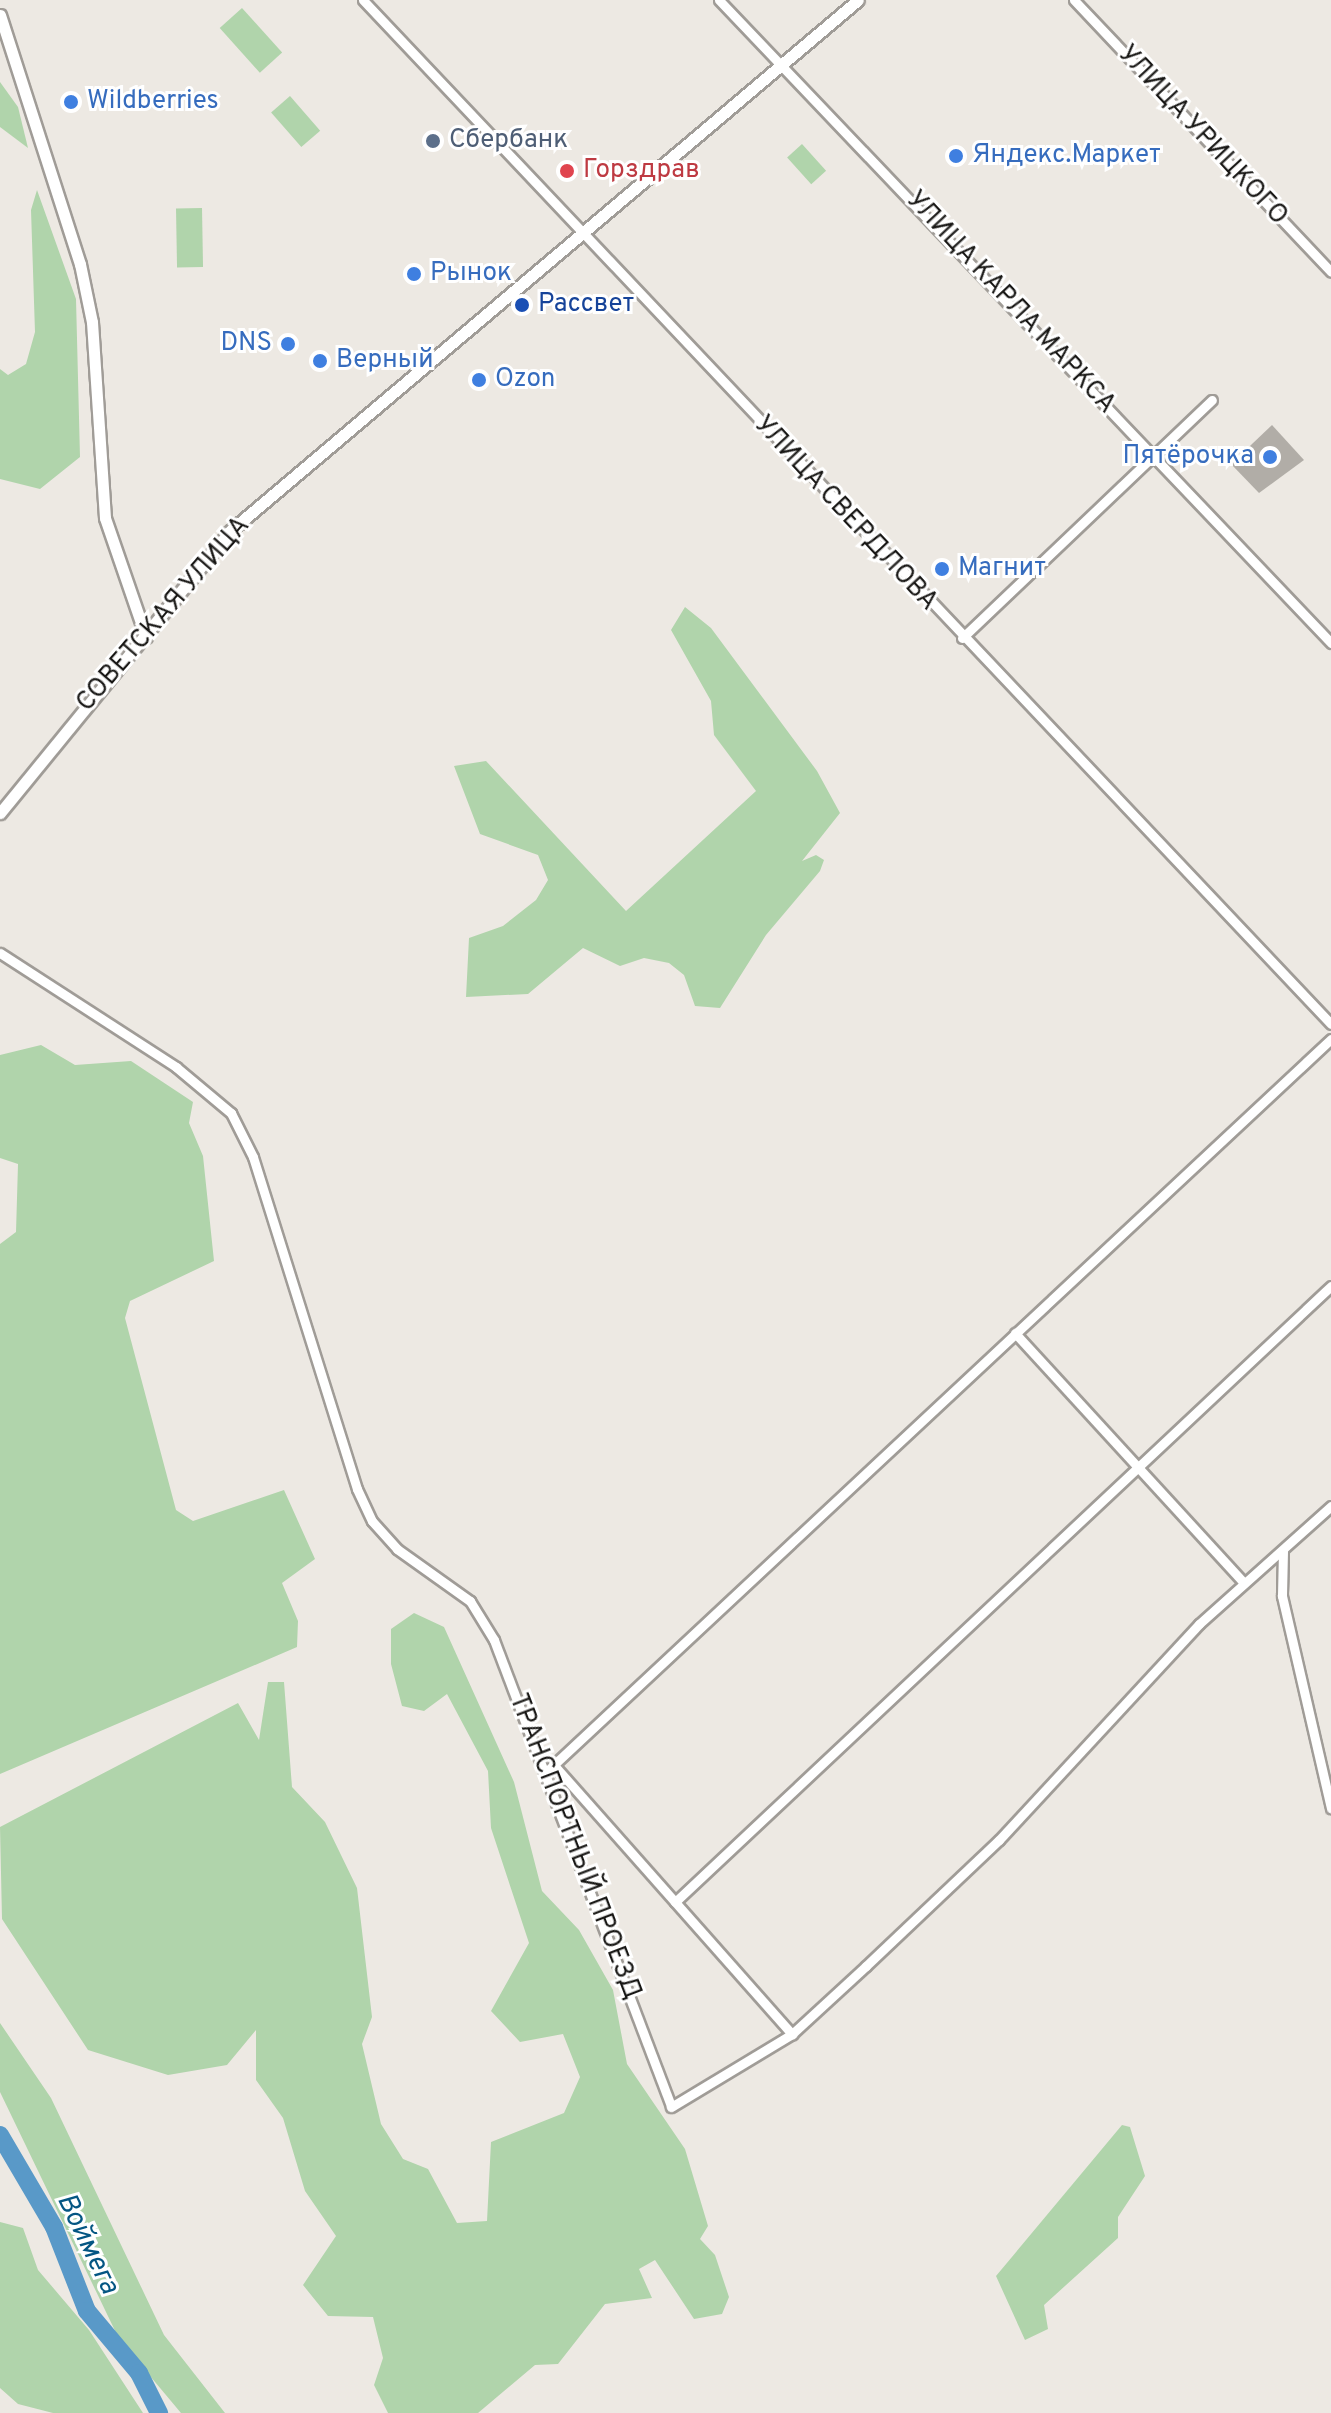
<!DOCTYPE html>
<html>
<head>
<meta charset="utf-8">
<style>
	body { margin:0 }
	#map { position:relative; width:1331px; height:2413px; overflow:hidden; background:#ede9e3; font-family:Overpass,sans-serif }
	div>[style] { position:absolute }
	.green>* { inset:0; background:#b0d4ab; transform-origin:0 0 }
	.river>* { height:18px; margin:-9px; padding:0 9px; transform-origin:9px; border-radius:9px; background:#5999c8 }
	.building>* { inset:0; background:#b1ada7 }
	.roads { filter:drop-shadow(2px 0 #a09c97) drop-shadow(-2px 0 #a09c97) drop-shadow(0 2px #a09c97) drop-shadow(0 -2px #a09c97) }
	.minor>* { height:9px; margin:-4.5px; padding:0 4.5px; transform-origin:4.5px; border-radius:4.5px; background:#fff }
	.tertiary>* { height:11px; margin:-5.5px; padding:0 5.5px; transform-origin:5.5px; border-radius:5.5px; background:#fff }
	.dots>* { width:22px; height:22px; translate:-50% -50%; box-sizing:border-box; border:4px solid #fff; border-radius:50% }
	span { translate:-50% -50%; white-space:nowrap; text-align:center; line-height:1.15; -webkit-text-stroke:6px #fff; paint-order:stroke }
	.shop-label { font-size:26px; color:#366cbe }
	.left { translate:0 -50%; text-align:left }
	.right { translate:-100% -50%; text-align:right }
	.street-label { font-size:26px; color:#171614 }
	.service-label { font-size:26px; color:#4e5e75 }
	.health-label { font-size:26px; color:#be3a42 }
	.transit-label { font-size:26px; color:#164399 }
	.water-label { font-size:28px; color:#045683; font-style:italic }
</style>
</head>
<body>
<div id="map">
	<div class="green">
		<div style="left:242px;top:8px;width:60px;height:30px;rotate:48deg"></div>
		<div style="clip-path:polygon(0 82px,18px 107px,28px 148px,0 127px)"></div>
		<div style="left:290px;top:96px;width:46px;height:25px;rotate:49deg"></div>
		<div style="left:802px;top:144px;width:36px;height:20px;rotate:48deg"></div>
		<div style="clip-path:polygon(37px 190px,76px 299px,80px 457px,40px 489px,0 479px,0 369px,8px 375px,26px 364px,35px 332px,31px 210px)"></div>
		<div style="left:202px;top:208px;width:59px;height:26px;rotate:89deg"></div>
		<div style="clip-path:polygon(685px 607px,711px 628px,817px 771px,840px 813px,802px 861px,816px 855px,824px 860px,820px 871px,766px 935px,720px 1008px,695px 1006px,684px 975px,669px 963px,644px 958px,620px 966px,583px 948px,528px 994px,466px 997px,469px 938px,503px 926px,536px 900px,548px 880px,538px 855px,480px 834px,454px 766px,486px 761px,626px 911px,756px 791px,714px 735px,711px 701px,671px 630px)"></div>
		<div style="clip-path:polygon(41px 1045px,75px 1065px,131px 1061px,193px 1102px,189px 1123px,203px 1156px,214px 1261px,130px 1301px,125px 1318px,176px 1510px,193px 1521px,284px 1490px,315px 1559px,282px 1583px,298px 1621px,297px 1647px,0 1774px,0 1244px,16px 1232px,18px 1164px,0 1158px,0 1055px)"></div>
		<div style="clip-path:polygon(414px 1613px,444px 1627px,514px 1782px,542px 1891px,579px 1930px,613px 1990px,627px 2064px,685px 2149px,708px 2226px,700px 2239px,715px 2255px,729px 2297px,722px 2314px,694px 2319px,655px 2260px,639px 2269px,652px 2298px,605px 2304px,558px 2364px,535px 2365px,478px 2413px,388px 2413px,374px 2385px,383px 2358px,373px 2317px,328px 2316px,303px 2285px,336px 2236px,305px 2191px,283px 2118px,256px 2080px,256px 2030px,227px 2065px,168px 2075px,88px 2050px,2px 1919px,0 1827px,238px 1703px,259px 1740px,268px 1682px,284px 1682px,292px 1787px,325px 1822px,357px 1888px,372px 2017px,362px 2044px,381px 2124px,403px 2159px,428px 2169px,457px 2223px,487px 2221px,491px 2142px,564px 2113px,580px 2077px,563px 2034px,520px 2042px,491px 2011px,529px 1943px,491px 1828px,488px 1771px,447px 1694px,424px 1711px,402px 1706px,391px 1664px,391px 1629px)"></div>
		<div style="clip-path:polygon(0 2023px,51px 2098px,164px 2335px,225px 2413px,181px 2413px,119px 2339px,0 2092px)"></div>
		<div style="clip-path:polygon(1122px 2125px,1130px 2127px,1145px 2176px,1118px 2217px,1118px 2238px,1044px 2305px,1048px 2329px,1025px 2340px,996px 2276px)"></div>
		<div style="clip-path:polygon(0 2222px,23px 2228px,38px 2270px,89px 2330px,143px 2413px,53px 2413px,18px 2404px,0 2388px)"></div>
	</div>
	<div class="river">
		<div style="left:0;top:2135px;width:107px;rotate:59.6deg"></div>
		<div style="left:54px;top:2227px;width:90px;rotate:68.6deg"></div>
		<div style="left:87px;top:2311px;width:81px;rotate:50deg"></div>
		<div style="left:139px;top:2373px;width:45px;rotate:63.4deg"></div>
	</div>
	<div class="building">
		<div style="clip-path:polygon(1272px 425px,1304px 460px,1259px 493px,1231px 464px)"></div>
	</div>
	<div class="roads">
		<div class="minor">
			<div style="left:363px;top:0;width:1409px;rotate:46.61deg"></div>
			<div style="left:719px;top:0;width:888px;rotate:46.41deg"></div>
			<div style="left:1074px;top:0;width:374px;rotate:46.6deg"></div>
			<div style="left:962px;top:638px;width:345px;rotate:-43.6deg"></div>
			<div style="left:0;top:953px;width:210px;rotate:32.9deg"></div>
			<div style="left:176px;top:1067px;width:72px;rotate:39.9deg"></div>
			<div style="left:231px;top:1113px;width:49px;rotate:63.4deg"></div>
			<div style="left:253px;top:1157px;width:348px;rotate:72.6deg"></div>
			<div style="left:357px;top:1489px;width:35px;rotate:65deg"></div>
			<div style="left:372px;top:1521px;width:38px;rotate:48deg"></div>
			<div style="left:397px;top:1549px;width:90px;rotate:35.5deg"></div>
			<div style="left:470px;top:1601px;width:46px;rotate:58.4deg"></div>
			<div style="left:494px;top:1640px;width:499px;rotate:69.2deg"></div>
			<div style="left:671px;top:2107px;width:141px;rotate:-31.1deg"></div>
			<div style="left:792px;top:2034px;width:100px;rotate:-42.6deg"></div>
			<div style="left:866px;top:1966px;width:183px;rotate:-43.5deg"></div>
			<div style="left:999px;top:1840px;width:294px;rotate:-47.2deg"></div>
			<div style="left:1199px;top:1624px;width:177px;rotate:-41.8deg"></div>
			<div style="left:1015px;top:1333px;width:338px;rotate:47.5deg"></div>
			<div style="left:1283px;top:1551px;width:45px;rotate:91.3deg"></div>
			<div style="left:1282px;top:1596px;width:218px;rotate:77deg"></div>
			<div style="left:553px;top:1764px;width:361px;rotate:48.5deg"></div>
			<div style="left:546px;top:1772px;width:1074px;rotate:-43.04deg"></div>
			<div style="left:675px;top:1902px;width:900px;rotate:-43.2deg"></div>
		</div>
		<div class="tertiary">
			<div style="left:0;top:15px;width:262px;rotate:72.2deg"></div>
			<div style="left:80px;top:264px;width:59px;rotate:78.3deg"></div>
			<div style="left:92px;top:322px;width:196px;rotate:86.2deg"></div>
			<div style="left:105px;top:518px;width:126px;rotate:71deg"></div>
			<div style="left:0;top:813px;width:364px;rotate:-50.8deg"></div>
			<div style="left:230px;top:531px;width:822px;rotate:-40.22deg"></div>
		</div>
	</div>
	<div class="dots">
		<div style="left:71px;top:102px;background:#3f7fe0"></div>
		<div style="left:433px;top:141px;background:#5c6f8a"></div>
		<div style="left:956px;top:156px;background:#3f7fe0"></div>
		<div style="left:567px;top:171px;background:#e0444e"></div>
		<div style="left:414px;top:274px;background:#3f7fe0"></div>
		<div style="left:522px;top:305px;background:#1a4fb4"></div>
		<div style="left:288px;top:344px;background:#3f7fe0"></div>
		<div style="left:320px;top:361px;background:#3f7fe0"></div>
		<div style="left:479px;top:380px;background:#3f7fe0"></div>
		<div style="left:1270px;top:457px;background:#3f7fe0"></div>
		<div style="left:942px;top:569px;background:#3f7fe0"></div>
	</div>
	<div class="shop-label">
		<span class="left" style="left:87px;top:102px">Wildberries</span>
		<span class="left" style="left:972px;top:156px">Яндекс.Маркет</span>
		<span class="left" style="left:430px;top:274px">Рынок</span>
		<span class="right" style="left:272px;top:344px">DNS</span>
		<span class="left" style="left:336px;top:361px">Верный</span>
		<span class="left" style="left:495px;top:380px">Ozon</span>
		<span class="right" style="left:1254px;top:457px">Пятёрочка</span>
		<span class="left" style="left:958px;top:569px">Магнит</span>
	</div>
	<div class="street-label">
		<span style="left:1202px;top:136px;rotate:47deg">УЛИЦА УРИЦКОГО</span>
		<span style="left:1010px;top:303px;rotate:47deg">УЛИЦА КАРЛА МАРКСА</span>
		<span style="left:845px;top:514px;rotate:47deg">УЛИЦА СВЕРДЛОВА</span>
		<span style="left:164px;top:615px;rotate:-49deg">СОВЕТСКАЯ УЛИЦА</span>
		<span style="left:574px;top:1847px;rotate:69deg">ТРАНСПОРТНЫЙ ПРОЕЗД</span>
	</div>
	<div class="service-label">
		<span class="left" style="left:449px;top:141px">Сбербанк</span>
	</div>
	<div class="health-label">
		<span class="left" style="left:583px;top:171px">Горздрав</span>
	</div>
	<div class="transit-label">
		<span class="left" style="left:538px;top:305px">Рассвет</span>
	</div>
	<div class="water-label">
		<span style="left:87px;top:2244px;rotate:64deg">Воймега</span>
	</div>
</div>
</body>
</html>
